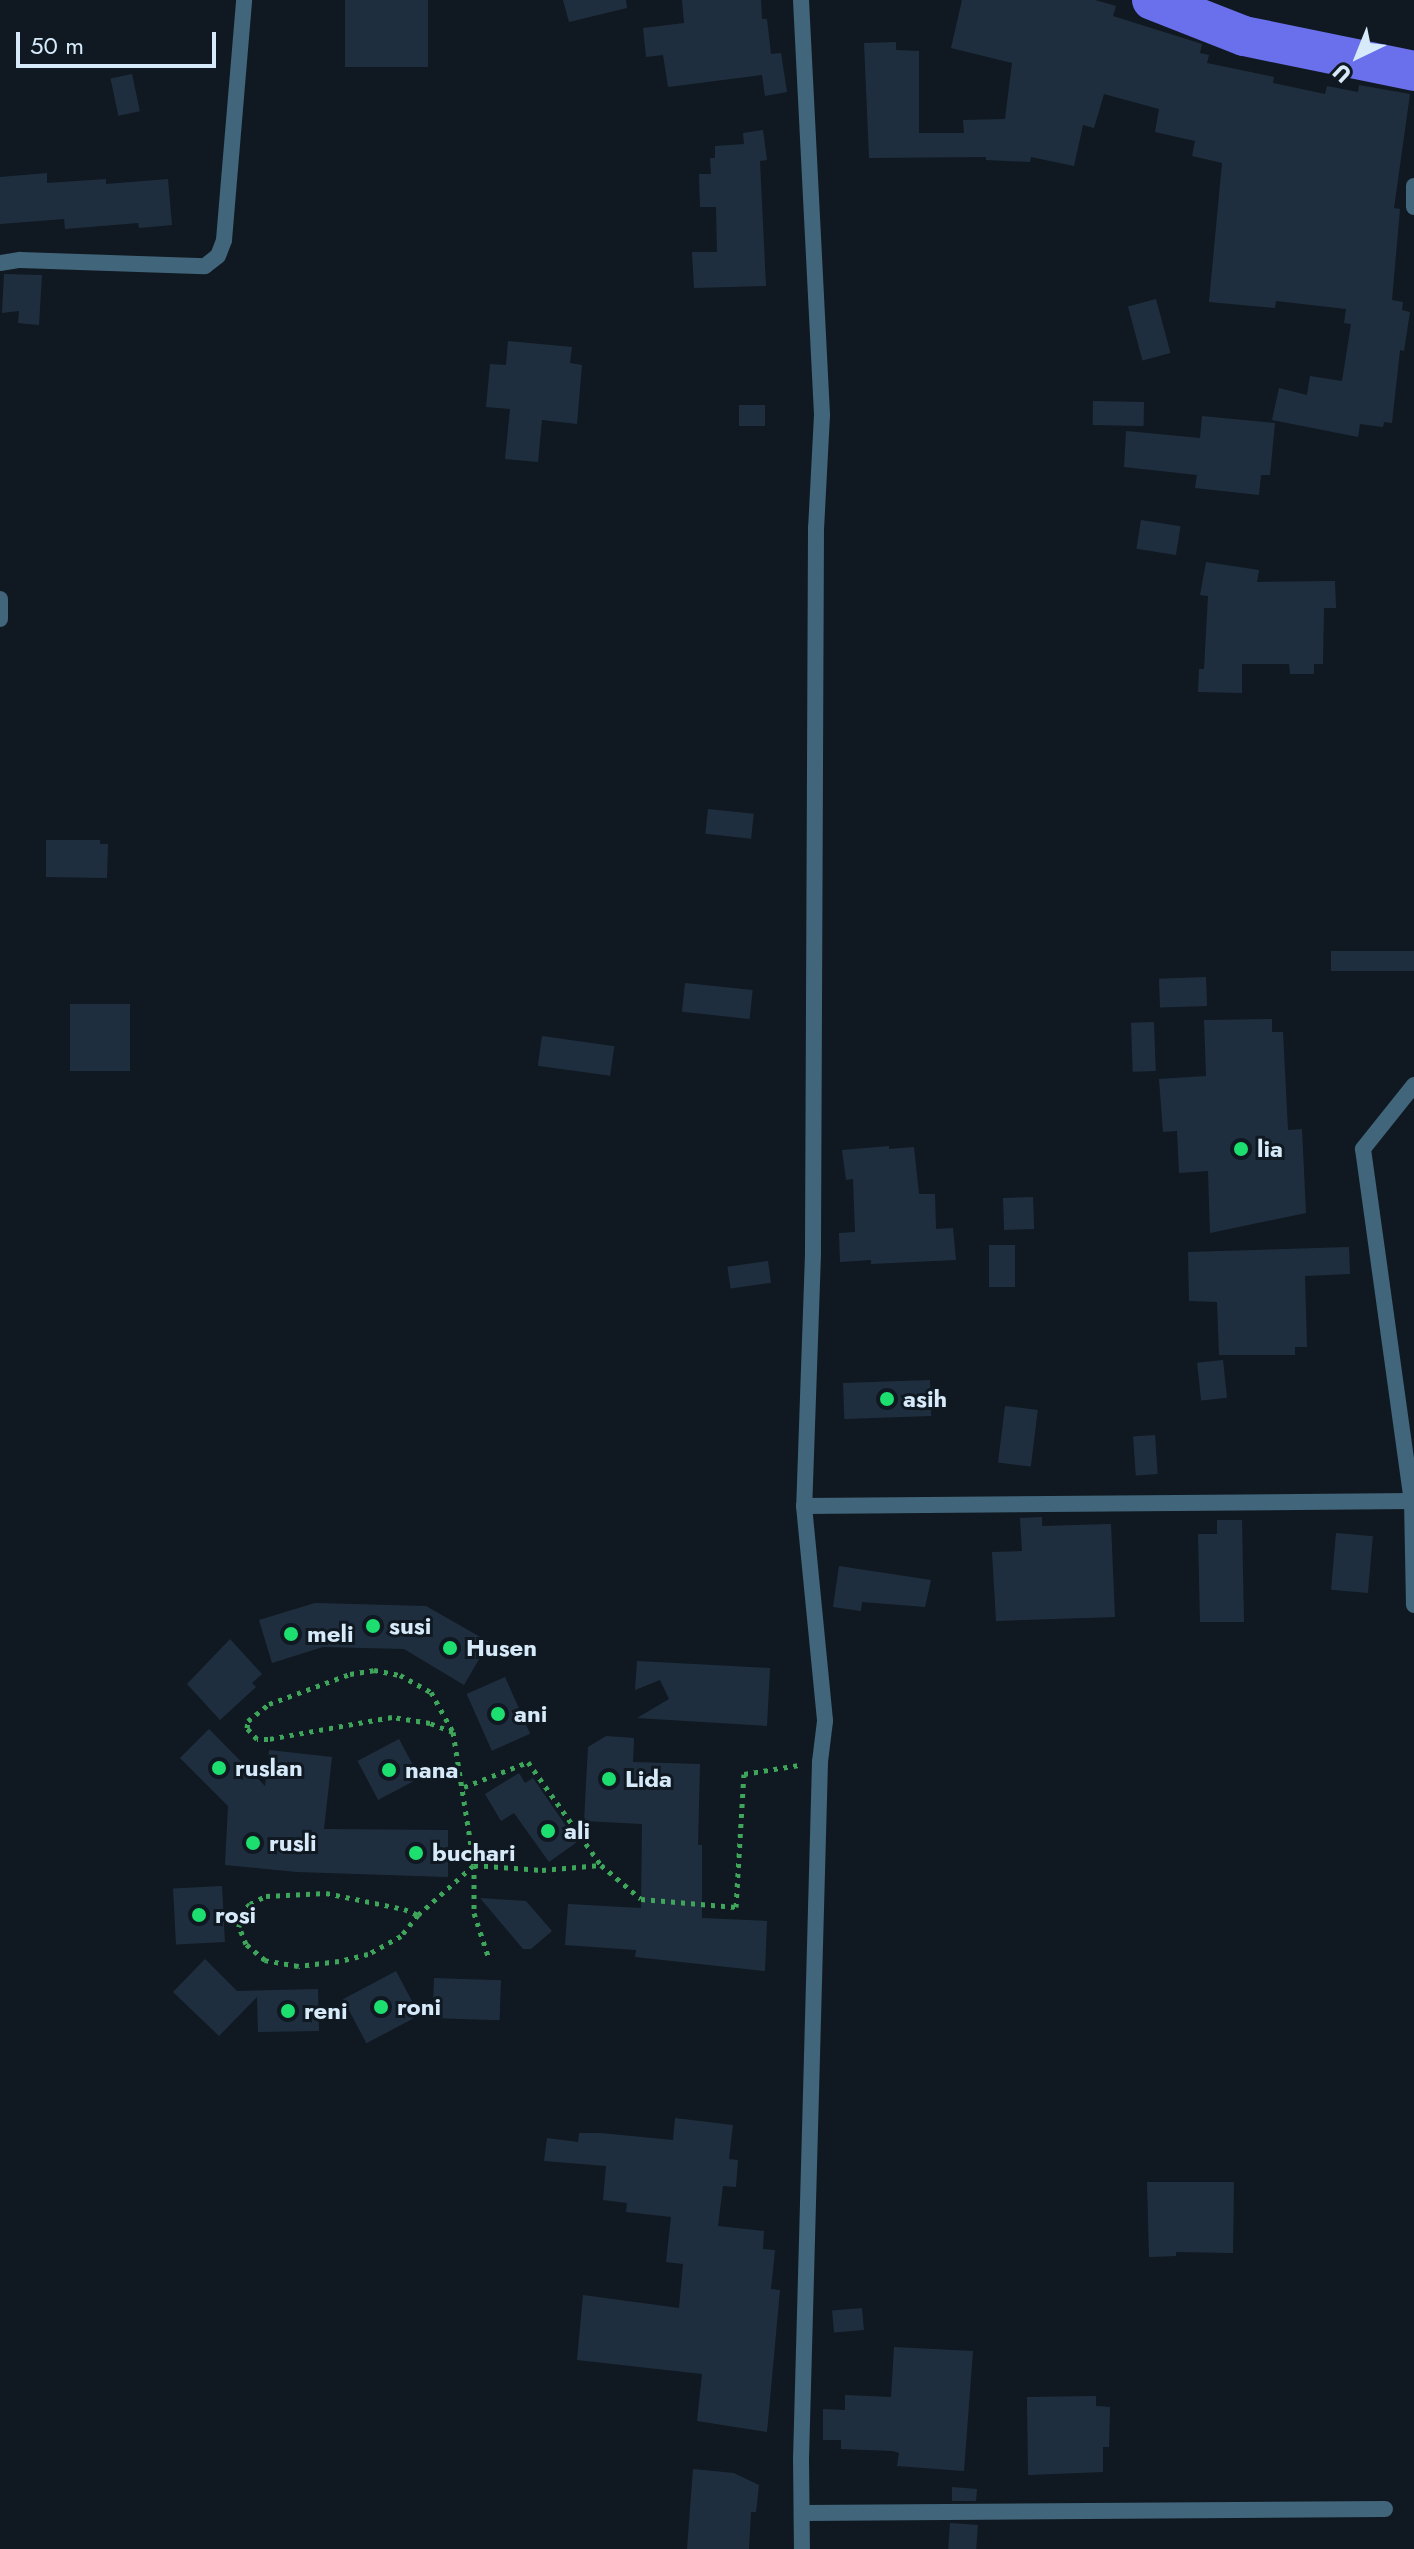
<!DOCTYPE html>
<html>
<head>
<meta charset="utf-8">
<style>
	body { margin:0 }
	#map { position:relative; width:1414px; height:2549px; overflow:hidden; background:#101921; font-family:Jost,sans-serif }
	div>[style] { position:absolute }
	.building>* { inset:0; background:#1f2e3f; transform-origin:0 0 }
	.path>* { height:5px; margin-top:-2.5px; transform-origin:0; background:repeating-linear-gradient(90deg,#3ea65a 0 4px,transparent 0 10px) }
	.minor>* { height:16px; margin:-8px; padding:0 8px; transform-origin:8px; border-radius:8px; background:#41657a }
	.primary>* { height:40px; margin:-20px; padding:0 20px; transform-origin:20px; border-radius:20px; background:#6a70ec }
	.dots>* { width:22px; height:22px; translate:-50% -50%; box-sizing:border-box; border:4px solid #101921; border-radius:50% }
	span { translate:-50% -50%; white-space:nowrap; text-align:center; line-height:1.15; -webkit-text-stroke:6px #101921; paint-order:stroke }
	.poi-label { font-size:24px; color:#d6eafa; font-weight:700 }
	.left { translate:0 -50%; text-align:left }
	.north { position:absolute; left:1318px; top:16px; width:80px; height:80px; -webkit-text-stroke:6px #101921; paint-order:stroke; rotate:223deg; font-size:22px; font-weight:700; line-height:32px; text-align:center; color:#d6eafa }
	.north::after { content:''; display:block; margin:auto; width:28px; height:36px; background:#d6eafa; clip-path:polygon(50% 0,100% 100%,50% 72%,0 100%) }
	.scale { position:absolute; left:16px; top:32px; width:200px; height:36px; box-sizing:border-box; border:4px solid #d6eafa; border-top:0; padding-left:10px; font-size:24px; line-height:28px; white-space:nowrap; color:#d6eafa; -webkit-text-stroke:6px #101921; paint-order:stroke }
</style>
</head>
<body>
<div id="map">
	<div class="building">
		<div style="left:345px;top:0;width:83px;height:67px"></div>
		<div style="clip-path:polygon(563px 0,626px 0,627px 8px,569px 22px)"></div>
		<div style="clip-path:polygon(682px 0,761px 0,762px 19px,767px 19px,771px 54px,781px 53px,787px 92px,765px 96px,762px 75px,668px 87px,663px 55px,646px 57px,643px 28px,684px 23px)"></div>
		<div style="clip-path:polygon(962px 0,1095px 0,1116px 6px,1113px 16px,1202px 44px,1200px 53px,1209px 55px,1207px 63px,1274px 77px,1273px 83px,1325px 94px,1327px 86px,1358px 92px,1359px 85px,1410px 94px,1394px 208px,1400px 209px,1392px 300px,1403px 302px,1402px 310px,1410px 312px,1404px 351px,1400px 350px,1392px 423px,1384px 422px,1383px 427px,1360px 424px,1358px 437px,1272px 420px,1279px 388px,1307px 395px,1310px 376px,1342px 381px,1351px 324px,1344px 323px,1346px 309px,1276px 301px,1275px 308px,1209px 302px,1222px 163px,1192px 156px,1195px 141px,1155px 132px,1159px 109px,1104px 94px,1094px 128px,1083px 125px,1074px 166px,1031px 157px,1030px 162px,986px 160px,986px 157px,869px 158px,864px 43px,896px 42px,896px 50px,919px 51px,919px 133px,964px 133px,963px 120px,1005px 119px,1012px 63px,951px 48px)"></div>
		<div style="left:132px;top:74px;width:38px;height:22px;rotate:78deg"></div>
		<div style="clip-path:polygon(763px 130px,767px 160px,760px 161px,766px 286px,694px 288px,692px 252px,717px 252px,716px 207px,700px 207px,699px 174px,711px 174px,710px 158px,715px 158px,715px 146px,744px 144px,743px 133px)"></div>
		<div style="clip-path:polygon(47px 173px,47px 183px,106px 179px,106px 184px,168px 179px,172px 225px,139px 228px,138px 223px,65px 229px,64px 219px,0 224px,0 177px)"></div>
		<div style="clip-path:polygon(4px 274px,42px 275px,39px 325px,18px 323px,19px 311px,2px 313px)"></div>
		<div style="left:1156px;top:299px;width:56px;height:29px;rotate:75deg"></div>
		<div style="clip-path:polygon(508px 341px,572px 347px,570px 363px,582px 365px,577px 424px,542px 420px,538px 462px,505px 459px,510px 409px,486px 407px,490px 364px,506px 365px)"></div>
		<div style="left:1093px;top:401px;width:51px;height:24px;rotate:1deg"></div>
		<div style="left:739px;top:405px;width:26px;height:21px"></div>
		<div style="clip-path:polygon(1202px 416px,1275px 423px,1270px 475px,1261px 475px,1259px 495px,1195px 488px,1197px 475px,1124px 467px,1126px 431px,1200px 438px)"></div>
		<div style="left:1141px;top:520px;width:40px;height:29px;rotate:9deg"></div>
		<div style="clip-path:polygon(1206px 562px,1259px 570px,1257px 582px,1335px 581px,1336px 608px,1324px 608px,1323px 664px,1314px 664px,1314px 674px,1290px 674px,1289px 664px,1242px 664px,1242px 693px,1198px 692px,1199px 669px,1204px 669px,1208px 596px,1200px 595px)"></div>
		<div style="left:708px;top:809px;width:46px;height:25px;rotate:6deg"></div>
		<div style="clip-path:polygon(46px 840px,100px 840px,100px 844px,108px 844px,107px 878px,46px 877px)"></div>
		<div style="left:1414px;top:951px;width:20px;height:83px;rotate:90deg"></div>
		<div style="left:1206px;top:977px;width:29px;height:47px;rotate:88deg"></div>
		<div style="left:685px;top:983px;width:68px;height:29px;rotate:6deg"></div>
		<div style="left:130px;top:1004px;width:67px;height:60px;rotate:90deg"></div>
		<div style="clip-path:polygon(1272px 1019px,1272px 1032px,1283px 1032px,1288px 1130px,1302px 1129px,1306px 1213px,1210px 1233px,1208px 1171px,1179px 1173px,1177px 1131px,1163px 1132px,1159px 1079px,1206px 1076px,1204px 1020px)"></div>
		<div style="left:1154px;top:1022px;width:49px;height:23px;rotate:88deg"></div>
		<div style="left:542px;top:1036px;width:73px;height:30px;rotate:8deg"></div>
		<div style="clip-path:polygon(889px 1146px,889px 1149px,914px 1147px,919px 1194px,935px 1194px,936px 1229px,953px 1228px,956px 1260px,871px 1264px,871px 1260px,840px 1262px,839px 1233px,855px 1232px,853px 1179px,846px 1180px,842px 1150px)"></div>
		<div style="left:1033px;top:1197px;width:32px;height:30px;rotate:88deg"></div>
		<div style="left:989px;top:1245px;width:26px;height:42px"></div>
		<div style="clip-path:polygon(1349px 1247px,1350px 1274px,1305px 1276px,1307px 1347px,1295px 1347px,1295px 1355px,1219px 1355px,1217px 1302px,1189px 1301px,1188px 1252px)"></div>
		<div style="left:768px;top:1261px;width:22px;height:41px;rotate:82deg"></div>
		<div style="left:1223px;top:1360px;width:38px;height:26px;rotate:84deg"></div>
		<div style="left:930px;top:1380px;width:36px;height:87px;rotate:88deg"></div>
		<div style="left:1005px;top:1406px;width:33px;height:57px;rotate:7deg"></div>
		<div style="left:1155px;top:1435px;width:39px;height:22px;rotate:86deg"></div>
		<div style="clip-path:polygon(1042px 1517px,1042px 1526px,1111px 1524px,1115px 1617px,996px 1621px,992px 1552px,1022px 1551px,1020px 1518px)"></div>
		<div style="clip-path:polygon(1217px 1520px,1242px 1520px,1244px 1622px,1200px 1622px,1198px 1534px,1217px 1534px)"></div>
		<div style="left:1336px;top:1533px;width:37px;height:57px;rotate:5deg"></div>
		<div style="clip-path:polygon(839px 1566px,931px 1580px,925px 1607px,862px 1602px,861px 1611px,833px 1607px)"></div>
		<div style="clip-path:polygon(315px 1603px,426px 1606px,489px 1642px,464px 1685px,404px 1649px,323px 1647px,272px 1663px,259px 1620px)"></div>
		<div style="clip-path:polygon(230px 1639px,262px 1674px,252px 1683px,256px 1687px,220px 1720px,187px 1684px)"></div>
		<div style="clip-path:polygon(637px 1661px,770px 1668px,767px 1726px,637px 1718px,669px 1699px,660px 1680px,635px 1690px)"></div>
		<div style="left:505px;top:1677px;width:62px;height:42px;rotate:66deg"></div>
		<div style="clip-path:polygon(209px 1729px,265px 1786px,269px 1750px,332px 1757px,324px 1829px,448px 1830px,448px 1877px,297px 1872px,225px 1865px,228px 1806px,180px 1758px)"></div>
		<div style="clip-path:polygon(606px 1736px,634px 1738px,633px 1762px,700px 1764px,698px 1845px,702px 1845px,702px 1918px,767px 1921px,765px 1971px,635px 1957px,636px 1950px,565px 1945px,568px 1904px,641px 1908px,642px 1824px,584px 1821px,588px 1747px)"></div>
		<div style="left:399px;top:1739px;width:44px;height:47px;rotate:62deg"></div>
		<div style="clip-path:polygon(519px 1773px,525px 1783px,533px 1778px,577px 1842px,549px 1862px,514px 1813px,501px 1821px,485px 1794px)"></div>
		<div style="left:222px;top:1886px;width:56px;height:49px;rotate:87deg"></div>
		<div style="clip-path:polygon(480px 1898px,526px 1901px,552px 1931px,531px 1949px,523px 1949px)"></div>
		<div style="clip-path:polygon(205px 1959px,237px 1991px,318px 1989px,319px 2031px,258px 2032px,257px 1997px,219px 2036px,173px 1992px)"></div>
		<div style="left:396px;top:1971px;width:50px;height:60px;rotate:62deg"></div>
		<div style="left:434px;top:1978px;width:67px;height:40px;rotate:2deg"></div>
		<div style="clip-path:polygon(675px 2118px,733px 2125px,729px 2159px,738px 2160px,736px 2187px,723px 2186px,718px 2226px,764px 2231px,763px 2249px,775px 2250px,771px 2289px,780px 2290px,767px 2432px,697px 2421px,702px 2374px,577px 2360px,583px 2295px,679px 2308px,683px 2264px,666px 2262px,671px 2217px,626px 2212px,627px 2203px,603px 2200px,606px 2166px,544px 2161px,547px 2138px,578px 2142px,579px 2133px,600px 2133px,673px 2140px)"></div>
		<div style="clip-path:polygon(1147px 2182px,1234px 2182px,1233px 2253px,1176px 2252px,1176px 2256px,1149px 2257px)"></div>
		<div style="left:862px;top:2308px;width:22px;height:30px;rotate:85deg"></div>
		<div style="clip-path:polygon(894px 2347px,973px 2351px,964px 2471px,897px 2466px,899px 2453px,893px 2451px,841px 2449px,841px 2440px,823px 2440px,823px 2409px,845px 2410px,845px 2395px,891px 2397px)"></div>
		<div style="clip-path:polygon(1096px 2396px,1096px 2406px,1110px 2407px,1109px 2447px,1103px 2447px,1103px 2472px,1028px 2475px,1027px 2397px)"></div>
		<div style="clip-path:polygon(693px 2469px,734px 2473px,759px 2485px,756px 2512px,751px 2512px,749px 2549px,687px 2549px)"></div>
		<div style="clip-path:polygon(952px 2487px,977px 2489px,976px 2501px,952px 2501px)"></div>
		<div style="left:950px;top:2523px;width:28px;height:26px;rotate:4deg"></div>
	</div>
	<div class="path">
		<div style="left:374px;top:1670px;width:26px;rotate:11deg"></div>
		<div style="left:400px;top:1675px;width:35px;rotate:29deg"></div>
		<div style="left:431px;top:1692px;width:46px;rotate:61.2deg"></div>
		<div style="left:453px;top:1732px;width:25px;rotate:-159deg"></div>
		<div style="left:430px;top:1723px;width:38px;rotate:-171deg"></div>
		<div style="left:392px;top:1717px;width:126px;rotate:169.9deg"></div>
		<div style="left:268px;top:1739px;width:11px;rotate:180deg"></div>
		<div style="left:257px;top:1739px;width:15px;rotate:-132deg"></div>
		<div style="left:247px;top:1728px;width:7px;rotate:-82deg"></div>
		<div style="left:248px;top:1721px;width:27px;rotate:-39deg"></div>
		<div style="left:269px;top:1704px;width:86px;rotate:-20.3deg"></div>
		<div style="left:350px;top:1674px;width:24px;rotate:-9deg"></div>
		<div style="left:453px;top:1732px;width:135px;rotate:81deg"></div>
		<div style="left:474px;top:1865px;width:48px;rotate:90deg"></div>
		<div style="left:474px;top:1913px;width:48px;rotate:71.9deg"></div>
		<div style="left:464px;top:1787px;width:69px;rotate:-21.3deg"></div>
		<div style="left:528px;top:1762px;width:126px;rotate:54.7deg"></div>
		<div style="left:326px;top:1893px;width:80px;rotate:11.6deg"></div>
		<div style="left:404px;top:1909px;width:15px;rotate:23deg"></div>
		<div style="left:418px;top:1915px;width:27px;rotate:129deg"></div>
		<div style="left:401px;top:1936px;width:38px;rotate:151deg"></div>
		<div style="left:368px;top:1954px;width:30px;rotate:166deg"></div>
		<div style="left:339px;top:1961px;width:41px;rotate:173deg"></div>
		<div style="left:298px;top:1966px;width:34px;rotate:-170deg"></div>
		<div style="left:265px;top:1960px;width:25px;rotate:-140deg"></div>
		<div style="left:246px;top:1944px;width:18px;rotate:-112deg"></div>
		<div style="left:239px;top:1927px;width:13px;rotate:-86deg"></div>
		<div style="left:240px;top:1914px;width:14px;rotate:-45deg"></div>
		<div style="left:250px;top:1904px;width:18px;rotate:-27deg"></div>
		<div style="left:266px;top:1896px;width:60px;rotate:-2.9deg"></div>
		<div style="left:418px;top:1915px;width:75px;rotate:-41.8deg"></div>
		<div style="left:474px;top:1865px;width:68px;rotate:4.2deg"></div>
		<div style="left:542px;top:1870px;width:59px;rotate:-4.8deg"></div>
		<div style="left:601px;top:1865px;width:52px;rotate:40.4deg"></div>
		<div style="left:641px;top:1899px;width:95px;rotate:4.8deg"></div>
		<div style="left:736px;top:1907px;width:133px;rotate:-86.6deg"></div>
		<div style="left:744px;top:1774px;width:56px;rotate:-9.3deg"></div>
	</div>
	<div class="minor">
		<div style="left:801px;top:0;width:416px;rotate:87.1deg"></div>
		<div style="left:822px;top:415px;width:113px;rotate:93deg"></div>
		<div style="left:816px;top:528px;width:726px;rotate:90.24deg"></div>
		<div style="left:813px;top:1254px;width:252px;rotate:92deg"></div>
		<div style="left:804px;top:1506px;width:216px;rotate:84.4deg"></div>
		<div style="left:825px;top:1721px;width:41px;rotate:97deg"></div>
		<div style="left:820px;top:1762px;width:696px;rotate:91.56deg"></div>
		<div style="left:801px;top:2458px;width:91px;rotate:89.4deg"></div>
		<div style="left:1414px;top:186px;width:21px;rotate:90deg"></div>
		<div style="left:0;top:263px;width:20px;rotate:-9deg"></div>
		<div style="left:20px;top:260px;width:185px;rotate:1.9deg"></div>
		<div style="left:205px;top:266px;width:16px;rotate:-38deg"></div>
		<div style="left:218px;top:256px;width:17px;rotate:-69deg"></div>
		<div style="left:224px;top:240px;width:241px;rotate:-85.2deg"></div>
		<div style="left:0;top:599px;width:20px;rotate:90deg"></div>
		<div style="left:1414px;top:1085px;width:82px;rotate:128.6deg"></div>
		<div style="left:1363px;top:1149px;width:355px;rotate:82.1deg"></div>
		<div style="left:1412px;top:1501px;width:104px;rotate:88.9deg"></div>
		<div style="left:804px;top:1506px;width:608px;rotate:-0.47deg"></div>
		<div style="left:803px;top:2513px;width:582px;rotate:-0.39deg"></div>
	</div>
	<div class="primary">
		<div style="left:1152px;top:0;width:99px;rotate:21.4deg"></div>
		<div style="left:1244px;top:36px;width:174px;rotate:11.6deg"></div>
	</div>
	<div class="dots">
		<div style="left:1241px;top:1149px;background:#1ddf70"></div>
		<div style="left:887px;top:1399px;background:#1ddf70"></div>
		<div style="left:373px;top:1626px;background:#1ddf70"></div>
		<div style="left:291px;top:1634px;background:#1ddf70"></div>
		<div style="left:450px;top:1648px;background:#1ddf70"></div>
		<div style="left:498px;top:1714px;background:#1ddf70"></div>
		<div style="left:219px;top:1768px;background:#1ddf70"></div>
		<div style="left:389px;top:1770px;background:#1ddf70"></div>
		<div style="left:609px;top:1779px;background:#1ddf70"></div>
		<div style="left:548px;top:1831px;background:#1ddf70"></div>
		<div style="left:253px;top:1843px;background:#1ddf70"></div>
		<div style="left:416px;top:1853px;background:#1ddf70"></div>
		<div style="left:199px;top:1915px;background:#1ddf70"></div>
		<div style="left:381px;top:2007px;background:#1ddf70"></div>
		<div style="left:288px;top:2011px;background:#1ddf70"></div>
	</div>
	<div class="poi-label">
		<span class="left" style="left:1257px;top:1149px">lia</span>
		<span class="left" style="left:903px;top:1399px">asih</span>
		<span class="left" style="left:389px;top:1626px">susi</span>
		<span class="left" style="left:307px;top:1634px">meli</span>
		<span class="left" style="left:466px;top:1648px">Husen</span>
		<span class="left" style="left:514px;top:1714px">ani</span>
		<span class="left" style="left:235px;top:1768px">ruslan</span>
		<span class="left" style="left:405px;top:1770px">nana</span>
		<span class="left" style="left:625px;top:1779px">Lida</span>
		<span class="left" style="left:564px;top:1831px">ali</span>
		<span class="left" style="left:269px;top:1843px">rusli</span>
		<span class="left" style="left:432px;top:1853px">buchari</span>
		<span class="left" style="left:215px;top:1915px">rosi</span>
		<span class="left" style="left:397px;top:2007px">roni</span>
		<span class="left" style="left:304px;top:2011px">reni</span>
	</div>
	<div class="north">U</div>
	<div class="scale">50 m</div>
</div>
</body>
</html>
